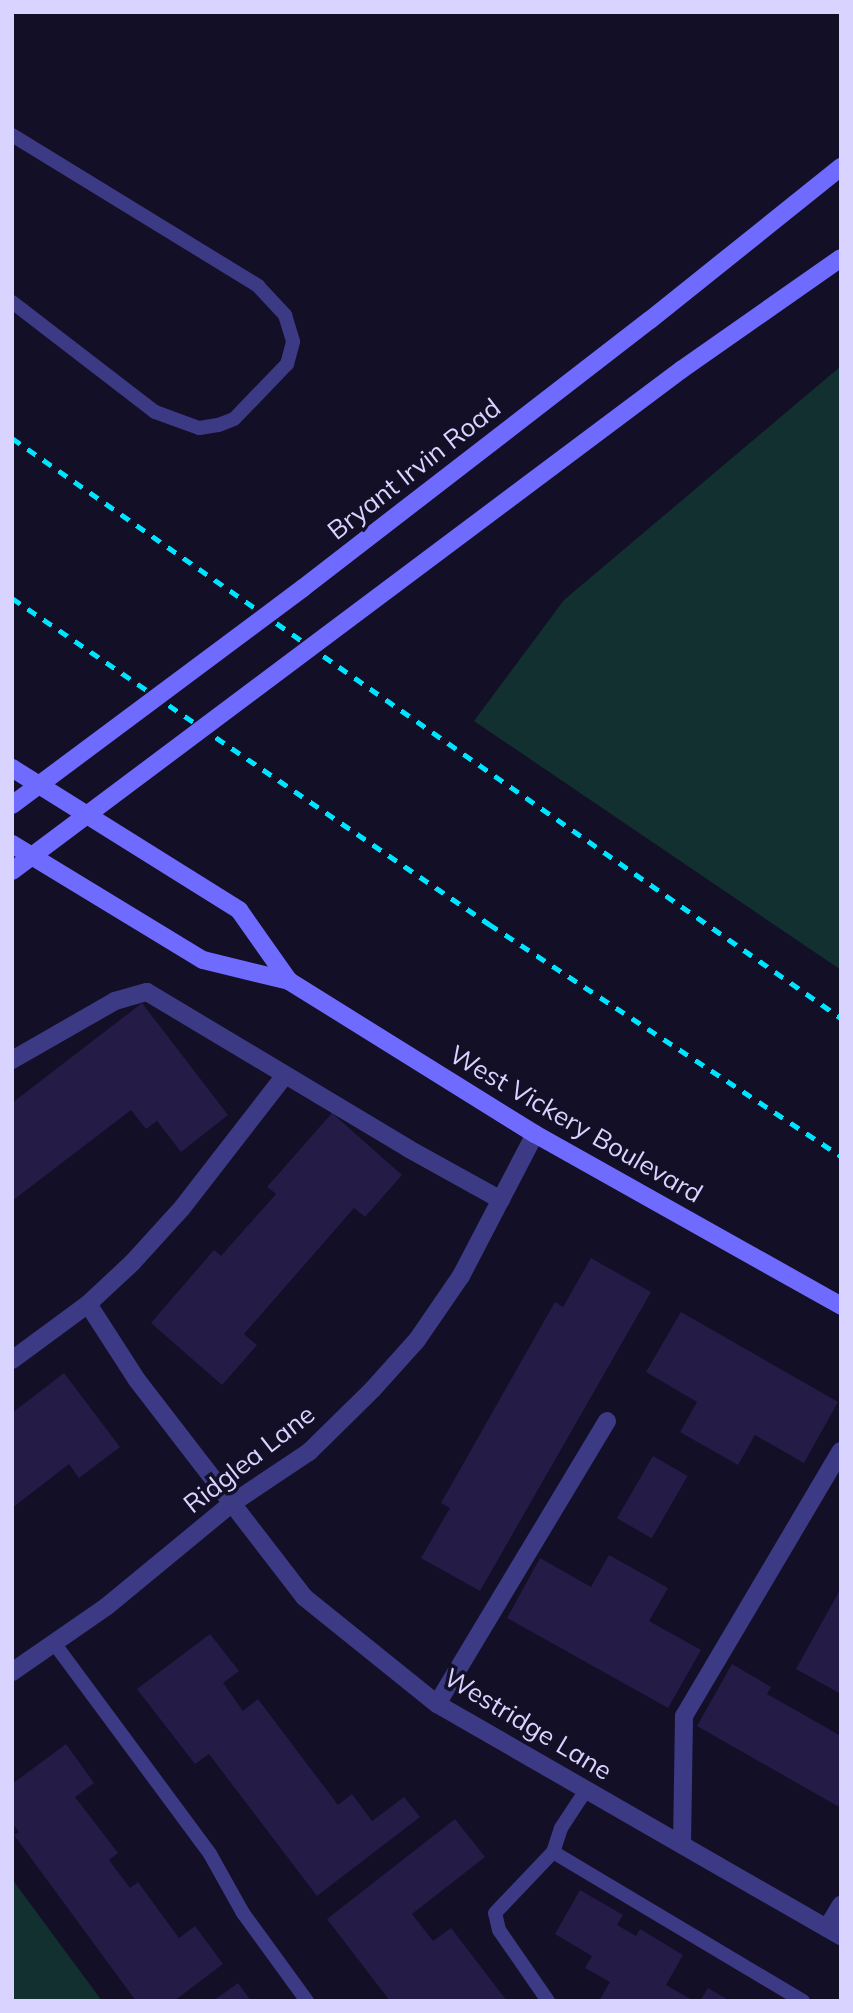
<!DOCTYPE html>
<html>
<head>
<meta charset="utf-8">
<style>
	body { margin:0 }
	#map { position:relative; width:853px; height:2013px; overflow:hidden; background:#130f26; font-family:Mulish,sans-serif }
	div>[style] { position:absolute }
	.green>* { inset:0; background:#12302f }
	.building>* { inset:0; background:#241b47; transform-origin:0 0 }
	.service>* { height:14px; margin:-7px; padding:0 7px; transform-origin:7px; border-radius:7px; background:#3d3a85 }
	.minor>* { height:18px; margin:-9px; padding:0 9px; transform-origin:9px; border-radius:9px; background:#3d3a85 }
	.secondary>* { height:18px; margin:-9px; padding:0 9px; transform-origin:9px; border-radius:9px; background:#6f6bff }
	.rail>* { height:5px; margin-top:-2.5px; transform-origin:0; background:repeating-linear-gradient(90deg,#00e5ff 0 10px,transparent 0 19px) }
	.secondary-bridge>* { height:18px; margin:-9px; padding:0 9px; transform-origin:9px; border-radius:9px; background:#6f6bff }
	span { translate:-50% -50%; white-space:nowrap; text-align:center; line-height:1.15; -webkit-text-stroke:7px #130f26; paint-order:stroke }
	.street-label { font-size:26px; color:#d9d4ff }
	.frame { position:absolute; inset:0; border:14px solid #d9d4ff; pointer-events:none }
</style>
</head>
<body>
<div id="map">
	<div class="green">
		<div style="clip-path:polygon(841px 366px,841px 970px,474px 721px,564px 600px)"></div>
		<div style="clip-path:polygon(12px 1879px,102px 2001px,12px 2001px)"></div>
	</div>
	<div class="building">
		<div style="clip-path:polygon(142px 1003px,228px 1115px,181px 1152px,157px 1121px,146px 1129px,131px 1110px,12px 1201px,12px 1103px)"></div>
		<div style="clip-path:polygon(332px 1113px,402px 1175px,365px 1217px,354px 1208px,244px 1334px,257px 1345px,222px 1385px,151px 1323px,214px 1250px,221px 1256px,276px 1194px,267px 1187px)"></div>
		<div style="clip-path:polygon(591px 1258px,651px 1292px,480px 1591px,421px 1558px,450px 1508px,441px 1503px,555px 1302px,563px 1307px)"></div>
		<div style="clip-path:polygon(681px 1312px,838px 1402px,804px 1463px,755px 1435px,738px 1465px,680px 1432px,697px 1402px,646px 1372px)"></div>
		<div style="clip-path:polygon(64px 1373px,120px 1447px,79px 1478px,69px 1464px,12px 1508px,12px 1413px)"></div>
		<div style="left:653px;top:1456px;width:40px;height:72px;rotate:30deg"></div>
		<div style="clip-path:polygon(609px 1555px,668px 1588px,649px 1621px,701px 1650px,668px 1708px,507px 1618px,540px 1558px,591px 1587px)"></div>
		<div style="clip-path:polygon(841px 1588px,841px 1694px,796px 1669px)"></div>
		<div style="clip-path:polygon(210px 1634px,239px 1671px,223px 1683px,243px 1711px,258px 1699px,338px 1805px,352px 1794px,372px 1821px,404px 1797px,420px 1817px,317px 1896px,209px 1754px,195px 1764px,137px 1689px)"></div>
		<div style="clip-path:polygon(732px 1664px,771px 1687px,767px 1694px,841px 1736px,841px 1808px,697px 1726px)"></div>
		<div style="clip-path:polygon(66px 1744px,94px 1783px,75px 1797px,118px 1853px,109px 1860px,130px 1888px,138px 1882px,179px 1938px,195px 1926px,223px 1964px,174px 2001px,136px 2001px,14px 1835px,19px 1832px,12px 1823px,12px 1784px)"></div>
		<div style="clip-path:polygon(455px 1819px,485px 1857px,412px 1914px,433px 1941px,451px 1928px,507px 2001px,390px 2001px,327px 1919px)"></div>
		<div style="clip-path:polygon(580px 1890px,623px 1915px,617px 1925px,636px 1936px,640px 1929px,683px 1955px,666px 1985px,694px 2001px,599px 2001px,610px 1982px,585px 1968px,592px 1956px,555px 1934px)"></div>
		<div style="clip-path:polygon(238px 1983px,251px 2001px,213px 2001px)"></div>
		<div style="clip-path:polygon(708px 1988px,730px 2001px,700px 2001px)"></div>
	</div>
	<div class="service">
		<div style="left:12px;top:135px;width:289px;rotate:31.5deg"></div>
		<div style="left:258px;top:286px;width:40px;rotate:47deg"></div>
		<div style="left:285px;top:315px;width:28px;rotate:73deg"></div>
		<div style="left:293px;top:342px;width:23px;rotate:105deg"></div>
		<div style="left:287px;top:364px;width:76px;rotate:133.9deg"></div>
		<div style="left:234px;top:419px;width:17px;rotate:159deg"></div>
		<div style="left:218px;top:425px;width:19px;rotate:171deg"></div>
		<div style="left:199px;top:428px;width:47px;rotate:-160deg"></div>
		<div style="left:155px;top:412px;width:180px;rotate:-142.4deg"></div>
		<div style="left:54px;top:1643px;width:262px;rotate:53.5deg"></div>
		<div style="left:210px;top:1854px;width:68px;rotate:60.8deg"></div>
		<div style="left:243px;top:1913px;width:109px;rotate:54deg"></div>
		<div style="left:586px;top:1790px;width:45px;rotate:123.3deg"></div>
		<div style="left:561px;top:1828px;width:25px;rotate:108deg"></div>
		<div style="left:553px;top:1852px;width:291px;rotate:30.8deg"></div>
		<div style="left:548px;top:2001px;width:86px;rotate:-124.6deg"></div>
		<div style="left:499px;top:1930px;width:17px;rotate:-103deg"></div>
		<div style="left:495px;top:1913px;width:84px;rotate:-46.4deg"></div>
	</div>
	<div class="minor">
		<div style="left:12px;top:1060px;width:119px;rotate:-29.8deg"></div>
		<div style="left:115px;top:1001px;width:33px;rotate:-16deg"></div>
		<div style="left:147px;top:992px;width:305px;rotate:30.9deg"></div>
		<div style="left:409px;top:1149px;width:105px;rotate:29deg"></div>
		<div style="left:88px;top:1304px;width:60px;rotate:-43deg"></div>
		<div style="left:132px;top:1263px;width:74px;rotate:-47.7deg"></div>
		<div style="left:182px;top:1208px;width:168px;rotate:-52.2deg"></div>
		<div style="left:12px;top:1360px;width:94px;rotate:-36.4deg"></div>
		<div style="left:88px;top:1304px;width:90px;rotate:57.2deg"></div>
		<div style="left:137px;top:1380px;width:274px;rotate:52.4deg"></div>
		<div style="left:304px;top:1597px;width:171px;rotate:38.8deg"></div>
		<div style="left:437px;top:1704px;width:466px;rotate:29.9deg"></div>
		<div style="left:12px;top:1672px;width:114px;rotate:-34.7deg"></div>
		<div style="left:106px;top:1607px;width:162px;rotate:-39.5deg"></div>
		<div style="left:231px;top:1504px;width:94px;rotate:-33.7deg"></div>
		<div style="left:309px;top:1452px;width:90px;rotate:-44.5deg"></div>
		<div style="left:373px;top:1389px;width:66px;rotate:-48.1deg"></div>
		<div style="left:417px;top:1340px;width:78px;rotate:-55.5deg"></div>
		<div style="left:461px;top:1276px;width:160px;rotate:-62.5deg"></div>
		<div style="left:437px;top:1704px;width:330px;rotate:-59deg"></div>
		<div style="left:682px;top:1844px;width:128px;rotate:-89.1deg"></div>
		<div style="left:684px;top:1716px;width:308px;rotate:-59.4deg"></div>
		<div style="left:827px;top:1928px;width:27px;rotate:-59deg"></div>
	</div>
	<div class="secondary">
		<div style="left:650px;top:320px;width:245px;rotate:-38.7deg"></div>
		<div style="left:681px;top:370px;width:195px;rotate:-35deg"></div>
		<div style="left:12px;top:768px;width:268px;rotate:32deg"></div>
		<div style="left:239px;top:910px;width:87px;rotate:54.8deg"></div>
		<div style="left:12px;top:844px;width:223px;rotate:31.3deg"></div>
		<div style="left:203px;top:960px;width:89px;rotate:13.7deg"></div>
		<div style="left:289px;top:981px;width:290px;rotate:31.9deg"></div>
		<div style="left:535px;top:1134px;width:351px;rotate:29.3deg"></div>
	</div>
	<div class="rail">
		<div style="left:12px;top:438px;width:1012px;rotate:34.98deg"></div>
		<div style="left:12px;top:598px;width:578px;rotate:34.35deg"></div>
		<div style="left:489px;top:924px;width:422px;rotate:33.4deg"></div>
	</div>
	<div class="secondary-bridge">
		<div style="left:12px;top:805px;width:363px;rotate:-36.7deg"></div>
		<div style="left:303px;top:588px;width:438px;rotate:-37.7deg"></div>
		<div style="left:12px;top:871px;width:836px;rotate:-36.83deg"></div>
	</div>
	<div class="street-label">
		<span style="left:414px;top:469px;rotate:-38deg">Bryant Irvin Road</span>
		<span style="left:576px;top:1124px;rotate:30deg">West Vickery Boulevard</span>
		<span style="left:249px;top:1459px;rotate:-38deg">Ridglea Lane</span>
		<span style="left:528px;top:1724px;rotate:31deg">Westridge Lane</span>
	</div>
	<div class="frame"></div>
</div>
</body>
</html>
